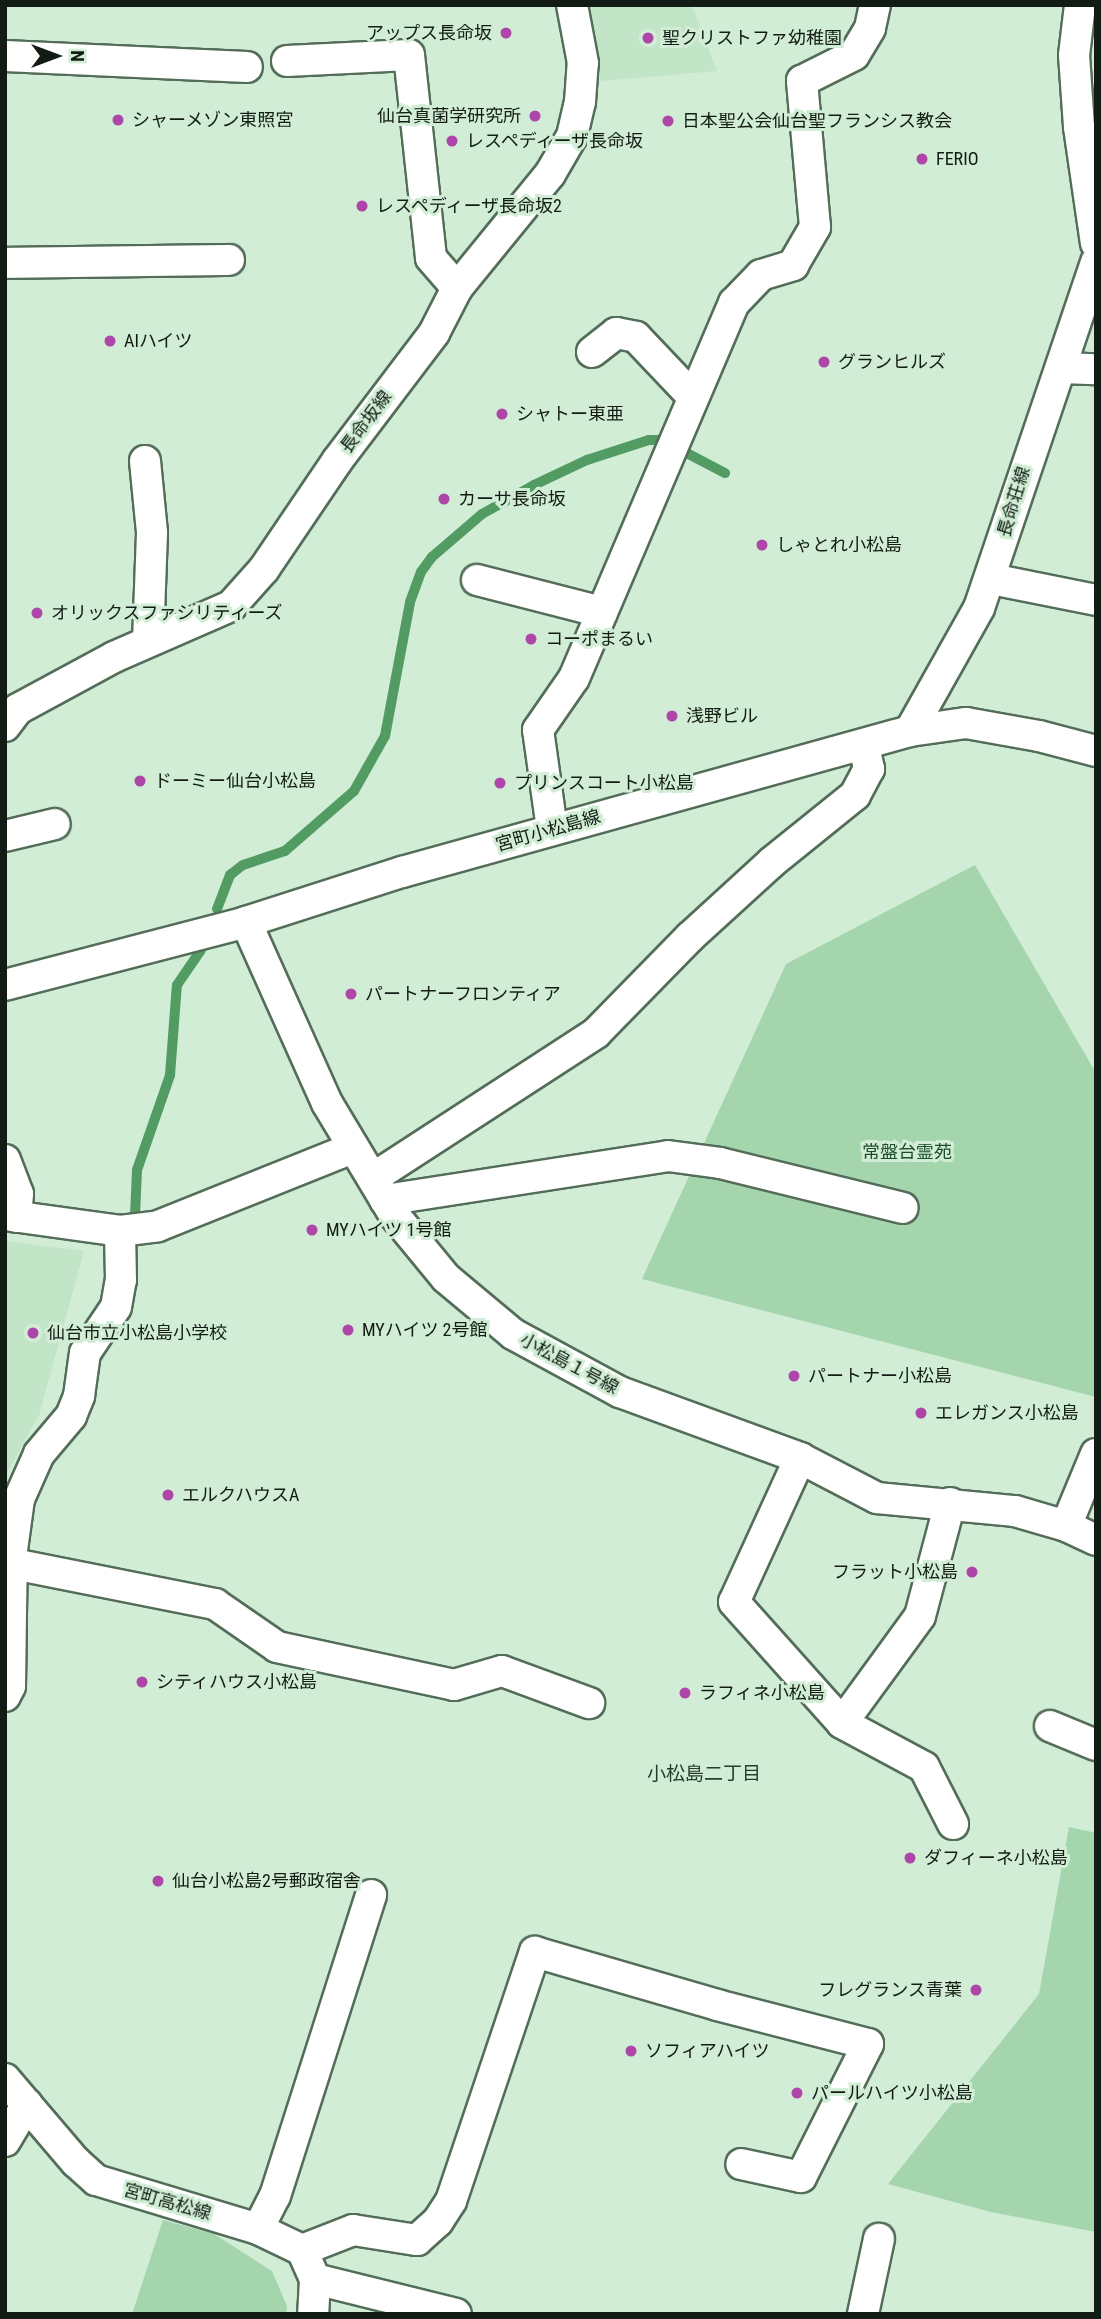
<!DOCTYPE html>
<html>
<head>
<meta charset="utf-8">
<style>
	body { margin:0 }
	#map { position:relative; width:1101px; height:2319px; overflow:hidden; background:#d1edd5; font-family:"Roboto Condensed","Noto Sans JP",sans-serif }
	div>[style] { position:absolute }
	.built>* { inset:0; background:#c2e4c7 }
	.green>* { inset:0; background:#a4d5ac }
	.stream>* { height:10px; margin:-5px; padding:0 5px; transform-origin:5px; border-radius:5px; background:#529b63 }
	.roads { filter:drop-shadow(2px 0 #546d58) drop-shadow(-2px 0 #546d58) drop-shadow(0 2px #546d58) drop-shadow(0 -2px #546d58) }
	.minor>* { height:30px; margin:-15px; padding:0 15px; transform-origin:15px; border-radius:15px; background:#fff }
	.dots>* { width:19px; height:19px; translate:-50% -50%; box-sizing:border-box; border:4px solid #d1edd5; border-radius:50% }
	span { translate:-50% -50%; white-space:nowrap; text-align:center; line-height:1.15; -webkit-text-stroke:6px #d1edd5; paint-order:stroke }
	.poi-label { font-size:18px; color:#121c14 }
	.right { translate:-100% -50%; text-align:right }
	.left { translate:0 -50%; text-align:left }
	.street-label { font-size:18px; color:#121c14 }
	.park-label { font-size:18px; color:#1b4f29 }
	.neighbourhood-label { font-size:19px; color:#273d2b }
	.frame { position:absolute; inset:0; border:7px solid #121c14; pointer-events:none }
	.north { position:absolute; left:21px; top:21px; width:70px; height:70px; -webkit-text-stroke:5px #d1edd5; paint-order:stroke; rotate:90deg; font-size:19px; font-weight:700; line-height:28px; text-align:center; color:#121c14 }
	.north::after { content:''; display:block; margin:auto; width:24px; height:32px; background:#121c14; clip-path:polygon(50% 0,100% 100%,50% 72%,0 100%) }
</style>
</head>
<body>
<div id="map">
	<div class="built">
		<div style="clip-path:polygon(584px 5px,692px 5px,717px 71px,600px 81px)"></div>
		<div style="clip-path:polygon(5px 1241px,84px 1251px,39px 1415px,5px 1477px)"></div>
	</div>
	<div class="green">
		<div style="clip-path:polygon(975px 865px,1096px 1073px,1096px 1397px,642px 1279px,786px 964px)"></div>
		<div style="clip-path:polygon(1069px 1827px,1096px 1833px,1096px 2232px,991px 2212px,888px 2184px,1039px 1994px)"></div>
		<div style="clip-path:polygon(163px 2220px,214px 2234px,272px 2271px,287px 2306px,286px 2314px,132px 2314px)"></div>
	</div>
	<div class="stream">
		<div style="left:679px;top:449px;width:52px;rotate:27.6deg"></div>
		<div style="left:217px;top:909px;width:36px;rotate:-69deg"></div>
		<div style="left:230px;top:875px;width:16px;rotate:-38deg"></div>
		<div style="left:243px;top:865px;width:44px;rotate:-18.4deg"></div>
		<div style="left:285px;top:851px;width:91px;rotate:-41deg"></div>
		<div style="left:354px;top:791px;width:63px;rotate:-60.6deg"></div>
		<div style="left:385px;top:736px;width:136px;rotate:-79.4deg"></div>
		<div style="left:410px;top:602px;width:32px;rotate:-70deg"></div>
		<div style="left:421px;top:572px;width:19px;rotate:-54deg"></div>
		<div style="left:432px;top:557px;width:66px;rotate:-40.7deg"></div>
		<div style="left:482px;top:514px;width:60px;rotate:-29.1deg"></div>
		<div style="left:534px;top:485px;width:59px;rotate:-25.3deg"></div>
		<div style="left:587px;top:460px;width:65px;rotate:-17.9deg"></div>
		<div style="left:649px;top:440px;width:13px"></div>
		<div style="left:135px;top:1216px;width:46px;rotate:-87.5deg"></div>
		<div style="left:137px;top:1170px;width:101px;rotate:-70.8deg"></div>
		<div style="left:170px;top:1075px;width:90px;rotate:-85.6deg"></div>
		<div style="left:177px;top:985px;width:42px;rotate:-55.6deg"></div>
	</div>
	<div class="roads">
		<div class="minor">
			<div style="left:1080px;top:5px;width:50px;rotate:96.8deg"></div>
			<div style="left:1074px;top:55px;width:72px;rotate:86deg"></div>
			<div style="left:1079px;top:127px;width:117px;rotate:81.7deg"></div>
			<div style="left:5px;top:56px;width:242px;rotate:2.6deg"></div>
			<div style="left:287px;top:61px;width:122px;rotate:-2.8deg"></div>
			<div style="left:409px;top:55px;width:204px;rotate:83.8deg"></div>
			<div style="left:431px;top:258px;width:40px;rotate:49deg"></div>
			<div style="left:5px;top:263px;width:224px;rotate:-0.8deg"></div>
			<div style="left:592px;top:352px;width:31px;rotate:-38deg"></div>
			<div style="left:616px;top:333px;width:20px;rotate:11deg"></div>
			<div style="left:636px;top:337px;width:83px;rotate:46.5deg"></div>
			<div style="left:1061px;top:368px;width:35px;rotate:2deg"></div>
			<div style="left:145px;top:461px;width:72px;rotate:84.4deg"></div>
			<div style="left:152px;top:533px;width:108px;rotate:92.1deg"></div>
			<div style="left:991px;top:579px;width:107px;rotate:11.3deg"></div>
			<div style="left:477px;top:580px;width:129px;rotate:14.4deg"></div>
			<div style="left:5px;top:726px;width:21px;rotate:-53deg"></div>
			<div style="left:18px;top:709px;width:109px;rotate:-28.4deg"></div>
			<div style="left:114px;top:657px;width:128px;rotate:-23.6deg"></div>
			<div style="left:231px;top:606px;width:50px;rotate:-48.3deg"></div>
			<div style="left:264px;top:569px;width:130px;rotate:-55.9deg"></div>
			<div style="left:337px;top:461px;width:161px;rotate:-52.8deg"></div>
			<div style="left:434px;top:333px;width:51px;rotate:-62.9deg"></div>
			<div style="left:457px;top:288px;width:147px;rotate:-50.8deg"></div>
			<div style="left:550px;top:174px;width:44px;rotate:-59.9deg"></div>
			<div style="left:572px;top:136px;width:35px;rotate:-77deg"></div>
			<div style="left:580px;top:102px;width:39px;rotate:-86deg"></div>
			<div style="left:583px;top:63px;width:59px;rotate:-100.7deg"></div>
			<div style="left:910px;top:731px;width:141px;rotate:-60.7deg"></div>
			<div style="left:979px;top:608px;width:365px;rotate:-71.3deg"></div>
			<div style="left:552px;top:829px;width:100px;rotate:-98deg"></div>
			<div style="left:538px;top:730px;width:63px;rotate:-55.3deg"></div>
			<div style="left:574px;top:678px;width:408px;rotate:-66.9deg"></div>
			<div style="left:734px;top:303px;width:39px;rotate:-46deg"></div>
			<div style="left:761px;top:275px;width:34px;rotate:-17deg"></div>
			<div style="left:793px;top:265px;width:44px;rotate:-59.9deg"></div>
			<div style="left:815px;top:227px;width:147px;rotate:-95.1deg"></div>
			<div style="left:802px;top:81px;width:58px;rotate:-26.6deg"></div>
			<div style="left:854px;top:55px;width:31px;rotate:-59deg"></div>
			<div style="left:870px;top:28px;width:24px;rotate:-78deg"></div>
			<div style="left:5px;top:836px;width:51px;rotate:-13.5deg"></div>
			<div style="left:246px;top:922px;width:198px;rotate:65.9deg"></div>
			<div style="left:327px;top:1103px;width:132px;rotate:59deg"></div>
			<div style="left:395px;top:1216px;width:80px;rotate:50.6deg"></div>
			<div style="left:446px;top:1278px;width:87px;rotate:39.9deg"></div>
			<div style="left:513px;top:1334px;width:122px;rotate:28.5deg"></div>
			<div style="left:620px;top:1392px;width:192px;rotate:20.1deg"></div>
			<div style="left:800px;top:1458px;width:87px;rotate:27.5deg"></div>
			<div style="left:877px;top:1498px;width:139px;rotate:5.4deg"></div>
			<div style="left:1015px;top:1511px;width:53px;rotate:16.4deg"></div>
			<div style="left:1066px;top:1526px;width:33px;rotate:25deg"></div>
			<div style="left:5px;top:985px;width:249px;rotate:-14.6deg"></div>
			<div style="left:246px;top:922px;width:164px;rotate:-17.8deg"></div>
			<div style="left:402px;top:872px;width:527px;rotate:-15.51deg"></div>
			<div style="left:910px;top:731px;width:57px;rotate:-8.1deg"></div>
			<div style="left:966px;top:723px;width:74px;rotate:10.1deg"></div>
			<div style="left:1039px;top:736px;width:59px;rotate:14.7deg"></div>
			<div style="left:5px;top:1160px;width:36px;rotate:69deg"></div>
			<div style="left:18px;top:1194px;width:23px;rotate:95deg"></div>
			<div style="left:373px;top:1178px;width:266px;rotate:-33deg"></div>
			<div style="left:596px;top:1033px;width:134px;rotate:-45.6deg"></div>
			<div style="left:690px;top:937px;width:111px;rotate:-42.4deg"></div>
			<div style="left:772px;top:862px;width:107px;rotate:-38.9deg"></div>
			<div style="left:855px;top:795px;width:30px;rotate:-62deg"></div>
			<div style="left:869px;top:769px;width:25px;rotate:-102deg"></div>
			<div style="left:385px;top:1200px;width:286px;rotate:-8.8deg"></div>
			<div style="left:668px;top:1156px;width:52px;rotate:7.7deg"></div>
			<div style="left:720px;top:1163px;width:188px;rotate:13.8deg"></div>
			<div style="left:5px;top:1215px;width:116px;rotate:7.9deg"></div>
			<div style="left:800px;top:1458px;width:158px;rotate:114.6deg"></div>
			<div style="left:734px;top:1602px;width:162px;rotate:48.2deg"></div>
			<div style="left:842px;top:1723px;width:132px;rotate:-53.9deg"></div>
			<div style="left:920px;top:1616px;width:117px;rotate:-75.1deg"></div>
			<div style="left:1066px;top:1526px;width:78px;rotate:-67.4deg"></div>
			<div style="left:13px;top:1564px;width:206px;rotate:11.2deg"></div>
			<div style="left:215px;top:1604px;width:75px;rotate:34.7deg"></div>
			<div style="left:277px;top:1647px;width:181px;rotate:12.1deg"></div>
			<div style="left:454px;top:1685px;width:50px;rotate:-16.3deg"></div>
			<div style="left:502px;top:1671px;width:93px;rotate:20.2deg"></div>
			<div style="left:5px;top:1696px;width:11px;rotate:-63deg"></div>
			<div style="left:10px;top:1686px;width:136px;rotate:-89.2deg"></div>
			<div style="left:12px;top:1550px;width:51px;rotate:-82.2deg"></div>
			<div style="left:19px;top:1499px;width:49px;rotate:-66deg"></div>
			<div style="left:39px;top:1454px;width:50px;rotate:-49.9deg"></div>
			<div style="left:71px;top:1416px;width:22px;rotate:-68deg"></div>
			<div style="left:79px;top:1396px;width:43px;rotate:-82.1deg"></div>
			<div style="left:85px;top:1353px;width:55px;rotate:-56deg"></div>
			<div style="left:116px;top:1307px;width:27px;rotate:-80deg"></div>
			<div style="left:121px;top:1280px;width:49px;rotate:-91.2deg"></div>
			<div style="left:120px;top:1231px;width:38px;rotate:-7deg"></div>
			<div style="left:158px;top:1226px;width:210px;rotate:-21.8deg"></div>
			<div style="left:842px;top:1723px;width:93px;rotate:28.2deg"></div>
			<div style="left:924px;top:1767px;width:64px;rotate:63deg"></div>
			<div style="left:1050px;top:1726px;width:50px;rotate:22.4deg"></div>
			<div style="left:5px;top:2079px;width:109px;rotate:49.5deg"></div>
			<div style="left:76px;top:2162px;width:27px;rotate:42deg"></div>
			<div style="left:96px;top:2180px;width:169px;rotate:16.8deg"></div>
			<div style="left:258px;top:2229px;width:49px;rotate:25.5deg"></div>
			<div style="left:302px;top:2250px;width:32px;rotate:66deg"></div>
			<div style="left:315px;top:2279px;width:35px;rotate:93deg"></div>
			<div style="left:5px;top:2141px;width:43px;rotate:-59.3deg"></div>
			<div style="left:258px;top:2229px;width:37px;rotate:-63deg"></div>
			<div style="left:275px;top:2196px;width:316px;rotate:-72.3deg"></div>
			<div style="left:302px;top:2250px;width:55px;rotate:-21.4deg"></div>
			<div style="left:353px;top:2230px;width:65px;rotate:8.9deg"></div>
			<div style="left:417px;top:2240px;width:28px;rotate:-42deg"></div>
			<div style="left:438px;top:2221px;width:24px;rotate:-57deg"></div>
			<div style="left:451px;top:2201px;width:263px;rotate:-71.4deg"></div>
			<div style="left:535px;top:1952px;width:190px;rotate:16.2deg"></div>
			<div style="left:717px;top:2005px;width:156px;rotate:14.5deg"></div>
			<div style="left:868px;top:2044px;width:149px;rotate:116.7deg"></div>
			<div style="left:801px;top:2177px;width:61px;rotate:-167.8deg"></div>
			<div style="left:315px;top:2279px;width:145px;rotate:13.9deg"></div>
			<div style="left:863px;top:2314px;width:77px;rotate:-78deg"></div>
		</div>
	</div>
	<div class="dots">
		<div style="left:506px;top:33px;background:#ae46a9"></div>
		<div style="left:648px;top:38px;background:#ae46a9"></div>
		<div style="left:535px;top:116px;background:#ae46a9"></div>
		<div style="left:118px;top:120px;background:#ae46a9"></div>
		<div style="left:668px;top:121px;background:#ae46a9"></div>
		<div style="left:452px;top:141px;background:#ae46a9"></div>
		<div style="left:922px;top:159px;background:#ae46a9"></div>
		<div style="left:362px;top:206px;background:#ae46a9"></div>
		<div style="left:110px;top:341px;background:#ae46a9"></div>
		<div style="left:824px;top:362px;background:#ae46a9"></div>
		<div style="left:502px;top:414px;background:#ae46a9"></div>
		<div style="left:444px;top:499px;background:#ae46a9"></div>
		<div style="left:762px;top:545px;background:#ae46a9"></div>
		<div style="left:37px;top:613px;background:#ae46a9"></div>
		<div style="left:531px;top:639px;background:#ae46a9"></div>
		<div style="left:672px;top:716px;background:#ae46a9"></div>
		<div style="left:140px;top:781px;background:#ae46a9"></div>
		<div style="left:500px;top:783px;background:#ae46a9"></div>
		<div style="left:351px;top:994px;background:#ae46a9"></div>
		<div style="left:312px;top:1230px;background:#ae46a9"></div>
		<div style="left:348px;top:1330px;background:#ae46a9"></div>
		<div style="left:33px;top:1333px;background:#ae46a9"></div>
		<div style="left:794px;top:1376px;background:#ae46a9"></div>
		<div style="left:921px;top:1413px;background:#ae46a9"></div>
		<div style="left:168px;top:1495px;background:#ae46a9"></div>
		<div style="left:972px;top:1572px;background:#ae46a9"></div>
		<div style="left:142px;top:1682px;background:#ae46a9"></div>
		<div style="left:685px;top:1693px;background:#ae46a9"></div>
		<div style="left:910px;top:1858px;background:#ae46a9"></div>
		<div style="left:158px;top:1881px;background:#ae46a9"></div>
		<div style="left:976px;top:1990px;background:#ae46a9"></div>
		<div style="left:631px;top:2051px;background:#ae46a9"></div>
		<div style="left:797px;top:2093px;background:#ae46a9"></div>
	</div>
	<div class="poi-label">
		<span class="right" style="left:492px;top:33px">アップス長命坂</span>
		<span class="left" style="left:662px;top:38px">聖クリストファ幼稚園</span>
		<span class="right" style="left:521px;top:116px">仙台真菌学研究所</span>
		<span class="left" style="left:132px;top:120px">シャーメゾン東照宮</span>
		<span class="left" style="left:682px;top:121px">日本聖公会仙台聖フランシス教会</span>
		<span class="left" style="left:466px;top:141px">レスペディーザ長命坂</span>
		<span class="left" style="left:936px;top:159px">FERIO</span>
		<span class="left" style="left:376px;top:206px">レスペディーザ長命坂2</span>
		<span class="left" style="left:124px;top:341px">AIハイツ</span>
		<span class="left" style="left:838px;top:362px">グランヒルズ</span>
		<span class="left" style="left:516px;top:414px">シャトー東亜</span>
		<span class="left" style="left:458px;top:499px">カーサ長命坂</span>
		<span class="left" style="left:776px;top:545px">しゃとれ小松島</span>
		<span class="left" style="left:51px;top:613px">オリックスファシリティーズ</span>
		<span class="left" style="left:545px;top:639px">コーポまるい</span>
		<span class="left" style="left:686px;top:716px">浅野ビル</span>
		<span class="left" style="left:154px;top:781px">ドーミー仙台小松島</span>
		<span class="left" style="left:514px;top:783px">プリンスコート小松島</span>
		<span class="left" style="left:365px;top:994px">パートナーフロンティア</span>
		<span class="left" style="left:326px;top:1230px">MYハイツ 1号館</span>
		<span class="left" style="left:362px;top:1330px">MYハイツ 2号館</span>
		<span class="left" style="left:47px;top:1333px">仙台市立小松島小学校</span>
		<span class="left" style="left:808px;top:1376px">パートナー小松島</span>
		<span class="left" style="left:935px;top:1413px">エレガンス小松島</span>
		<span class="left" style="left:182px;top:1495px">エルクハウスA</span>
		<span class="right" style="left:958px;top:1572px">フラット小松島</span>
		<span class="left" style="left:156px;top:1682px">シティハウス小松島</span>
		<span class="left" style="left:699px;top:1693px">ラフィネ小松島</span>
		<span class="left" style="left:924px;top:1858px">ダフィーネ小松島</span>
		<span class="left" style="left:172px;top:1881px">仙台小松島2号郵政宿舎</span>
		<span class="right" style="left:962px;top:1990px">フレグランス青葉</span>
		<span class="left" style="left:645px;top:2051px">ソフィアハイツ</span>
		<span class="left" style="left:811px;top:2093px">パールハイツ小松島</span>
	</div>
	<div class="street-label">
		<span style="left:366px;top:422px;rotate:-53deg">長命坂線</span>
		<span style="left:1014px;top:502px;rotate:-73deg">長命荘線</span>
		<span style="left:548px;top:831px;rotate:-16deg">宮町小松島線</span>
		<span style="left:569px;top:1364px;rotate:28deg">小松島１号線</span>
		<span style="left:167px;top:2202px;rotate:16deg">宮町高松線</span>
	</div>
	<div class="park-label">
		<span style="left:907px;top:1152px">常盤台霊苑</span>
	</div>
	<div class="neighbourhood-label">
		<span style="left:704px;top:1774px">小松島二丁目</span>
	</div>
	<div class="frame"></div>
	<div class="north">N</div>
</div>
</body>
</html>
